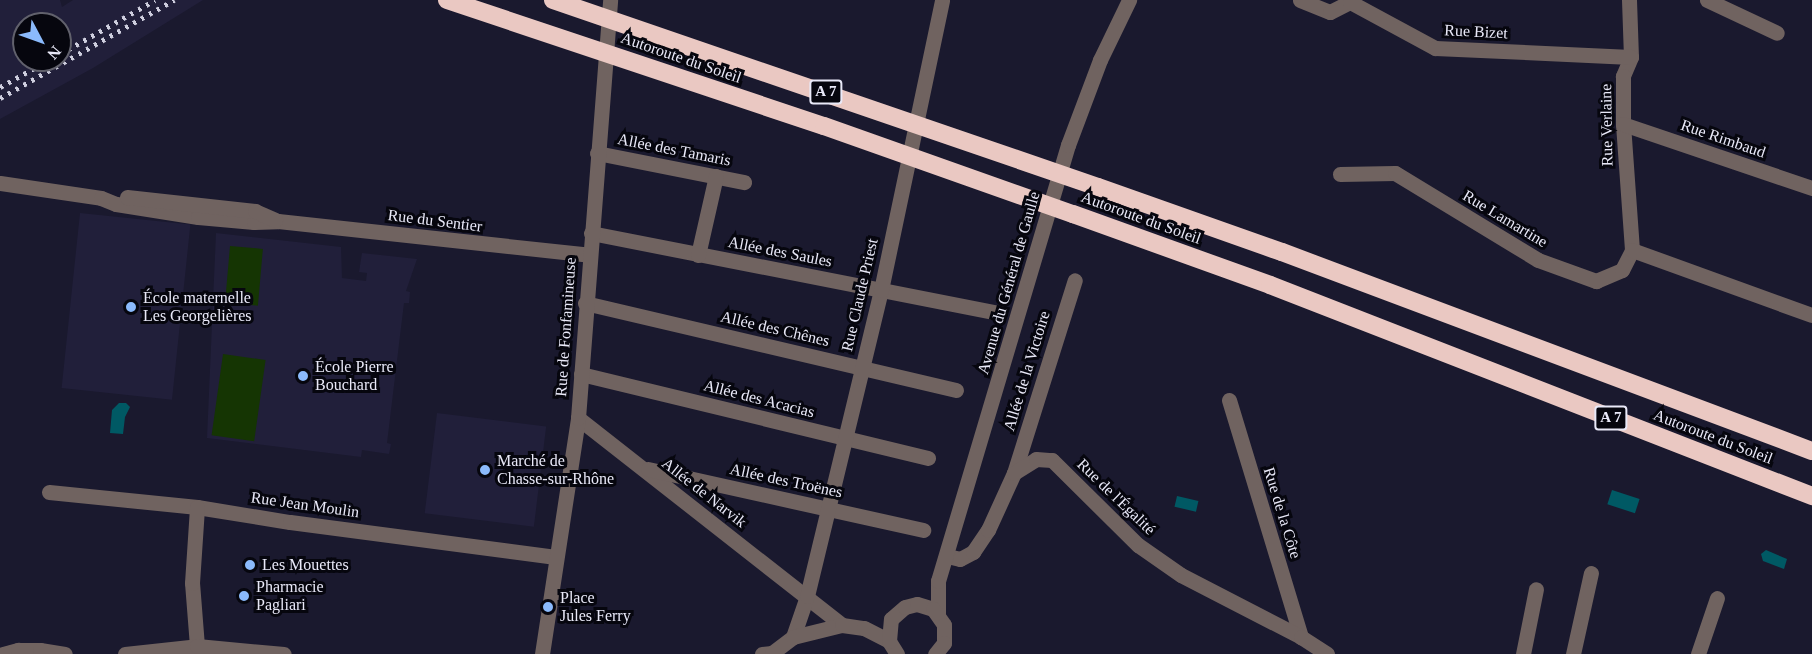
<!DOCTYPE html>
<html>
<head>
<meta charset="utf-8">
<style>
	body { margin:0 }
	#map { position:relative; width:1812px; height:654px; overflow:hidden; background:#1a192e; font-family:"Times New Roman",serif }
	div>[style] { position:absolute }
	.built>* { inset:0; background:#211f3a; transform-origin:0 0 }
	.green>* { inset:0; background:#153503; transform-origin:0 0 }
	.water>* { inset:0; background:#005964; transform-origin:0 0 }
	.minor>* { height:15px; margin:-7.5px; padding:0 7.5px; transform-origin:7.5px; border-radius:7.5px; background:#706360 }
	.highway>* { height:18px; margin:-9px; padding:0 9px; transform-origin:9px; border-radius:9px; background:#eac8c2 }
	.rail>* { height:4.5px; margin-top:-2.25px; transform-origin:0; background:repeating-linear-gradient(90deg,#cfcfdf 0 3px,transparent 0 9px) }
	.highway-bridge>* { height:18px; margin:-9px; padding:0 9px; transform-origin:9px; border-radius:9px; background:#eac8c2 }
	.dots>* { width:16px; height:16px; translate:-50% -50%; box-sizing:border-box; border:3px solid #06060e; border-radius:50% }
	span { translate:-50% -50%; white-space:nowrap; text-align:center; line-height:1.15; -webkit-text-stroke:6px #06060e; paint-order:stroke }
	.shield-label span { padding:2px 4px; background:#06060e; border:2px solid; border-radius:4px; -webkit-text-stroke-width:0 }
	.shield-label { font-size:15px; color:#e9e9f8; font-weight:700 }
	.street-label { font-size:16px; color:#e9e9f8 }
	.poi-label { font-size:16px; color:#e9e9f8 }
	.left { translate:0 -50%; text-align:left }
	.north { position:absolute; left:12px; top:12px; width:60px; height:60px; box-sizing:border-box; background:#06060e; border:2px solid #61616c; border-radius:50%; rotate:131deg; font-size:16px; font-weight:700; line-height:24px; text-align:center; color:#e9e9f8 }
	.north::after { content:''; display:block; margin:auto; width:21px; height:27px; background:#8bbafc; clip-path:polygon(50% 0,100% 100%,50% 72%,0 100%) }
</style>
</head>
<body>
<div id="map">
	<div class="built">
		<div style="clip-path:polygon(evenodd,0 0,60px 0,62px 7px,73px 0,203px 0,93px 68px,0 119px,0 0,24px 24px,60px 24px,60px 60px,24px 60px,24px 24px)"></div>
		<div style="left:80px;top:213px;width:111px;height:176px;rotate:6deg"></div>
		<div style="clip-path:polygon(216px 233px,341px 247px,342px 278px,366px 281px,367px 273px,359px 272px,362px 253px,417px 259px,406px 291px,410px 292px,409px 303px,404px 303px,387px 443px,391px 444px,389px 454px,362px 450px,361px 457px,207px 438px)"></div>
		<div style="left:437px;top:413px;width:110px;height:101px;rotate:7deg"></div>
	</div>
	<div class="green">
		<div style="left:230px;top:246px;width:33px;height:57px;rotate:5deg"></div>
		<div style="left:223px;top:354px;width:43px;height:82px;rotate:8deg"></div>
	</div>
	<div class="water">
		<div style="clip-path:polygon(119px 403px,126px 403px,130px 407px,125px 417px,123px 434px,110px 433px,112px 410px)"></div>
		<div style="left:1612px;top:490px;width:29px;height:15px;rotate:18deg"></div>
		<div style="left:1177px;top:496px;width:22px;height:11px;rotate:13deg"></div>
		<div style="clip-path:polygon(1766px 550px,1787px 559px,1784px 569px,1763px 561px,1761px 554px)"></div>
	</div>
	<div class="minor">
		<div style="left:1300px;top:0;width:32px;rotate:22deg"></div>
		<div style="left:1330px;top:12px;width:22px;rotate:-27deg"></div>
		<div style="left:1629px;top:0;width:57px;rotate:88deg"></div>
		<div style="left:1631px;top:57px;width:21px;rotate:113deg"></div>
		<div style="left:1623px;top:76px;width:48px;rotate:90deg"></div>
		<div style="left:1623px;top:124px;width:126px;rotate:85.9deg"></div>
		<div style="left:1707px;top:0;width:77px;rotate:25.2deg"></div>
		<div style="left:1350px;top:2px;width:97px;rotate:28.4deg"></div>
		<div style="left:1435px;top:48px;width:196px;rotate:2.6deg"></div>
		<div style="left:1623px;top:124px;width:200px;rotate:18.7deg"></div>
		<div style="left:597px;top:153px;width:150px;rotate:11.2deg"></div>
		<div style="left:1340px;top:174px;width:55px;rotate:-1deg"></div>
		<div style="left:1395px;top:173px;width:167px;rotate:31.3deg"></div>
		<div style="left:1538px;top:260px;width:62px;rotate:19.9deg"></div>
		<div style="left:1596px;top:281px;width:28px;rotate:-23deg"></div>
		<div style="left:1622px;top:270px;width:22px;rotate:-63deg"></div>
		<div style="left:1632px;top:250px;width:191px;rotate:19.9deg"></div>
		<div style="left:0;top:183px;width:102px;rotate:8.4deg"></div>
		<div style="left:101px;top:198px;width:16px;rotate:22deg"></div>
		<div style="left:116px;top:204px;width:83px;rotate:9deg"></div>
		<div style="left:198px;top:217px;width:56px;rotate:5.1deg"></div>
		<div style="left:254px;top:222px;width:24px;rotate:-2deg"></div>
		<div style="left:278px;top:221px;width:313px;rotate:6.2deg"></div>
		<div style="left:127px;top:197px;width:129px;rotate:6.2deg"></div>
		<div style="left:255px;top:211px;width:22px;rotate:24deg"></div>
		<div style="left:591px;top:233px;width:416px;rotate:11.1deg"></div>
		<div style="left:698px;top:255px;width:81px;rotate:-77.2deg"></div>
		<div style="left:585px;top:303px;width:381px;rotate:13.2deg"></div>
		<div style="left:581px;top:374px;width:357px;rotate:13.6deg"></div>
		<div style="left:1229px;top:400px;width:248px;rotate:73.1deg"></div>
		<div style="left:578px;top:418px;width:335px;rotate:38.1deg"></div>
		<div style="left:648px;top:469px;width:282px;rotate:12.5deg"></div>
		<div style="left:1014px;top:473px;width:202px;rotate:-72.5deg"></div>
		<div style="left:49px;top:492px;width:149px;rotate:5.8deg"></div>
		<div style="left:197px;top:507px;width:94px;rotate:9.2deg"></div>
		<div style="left:290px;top:522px;width:268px;rotate:7.5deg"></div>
		<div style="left:947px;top:556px;width:13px;rotate:13deg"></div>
		<div style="left:960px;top:559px;width:15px;rotate:-28deg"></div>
		<div style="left:973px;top:552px;width:27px;rotate:-56deg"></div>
		<div style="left:988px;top:530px;width:63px;rotate:-65.5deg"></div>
		<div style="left:1014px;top:473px;width:26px;rotate:-32deg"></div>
		<div style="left:1036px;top:459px;width:16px;rotate:4deg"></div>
		<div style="left:1052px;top:460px;width:121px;rotate:44.7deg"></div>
		<div style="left:1138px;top:545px;width:52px;rotate:34.9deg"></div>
		<div style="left:1181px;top:575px;width:135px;rotate:27.3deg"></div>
		<div style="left:1301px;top:637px;width:31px;rotate:33deg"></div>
		<div style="left:938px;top:614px;width:33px;rotate:-90deg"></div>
		<div style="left:938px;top:581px;width:455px;rotate:-73.4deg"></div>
		<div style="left:1068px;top:145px;width:91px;rotate:-69.4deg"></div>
		<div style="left:1100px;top:60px;width:67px;rotate:-64.2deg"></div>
		<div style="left:793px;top:637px;width:43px;rotate:-71.1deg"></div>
		<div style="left:807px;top:596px;width:315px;rotate:-76.4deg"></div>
		<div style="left:881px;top:290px;width:296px;rotate:-78.1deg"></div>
		<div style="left:197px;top:646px;width:63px;rotate:-94.5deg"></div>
		<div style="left:192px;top:583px;width:76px;rotate:-86.2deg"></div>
		<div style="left:3px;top:654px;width:16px;rotate:-15deg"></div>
		<div style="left:18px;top:650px;width:22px"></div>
		<div style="left:40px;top:650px;width:25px;rotate:9deg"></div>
		<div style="left:125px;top:654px;width:72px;rotate:-6.3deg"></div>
		<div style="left:197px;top:646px;width:87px;rotate:5.3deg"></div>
		<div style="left:542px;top:654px;width:239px;rotate:-81.3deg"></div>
		<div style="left:578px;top:418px;width:419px;rotate:-85.6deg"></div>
		<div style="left:762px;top:654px;width:10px;rotate:-6deg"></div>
		<div style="left:772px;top:653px;width:26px;rotate:-37deg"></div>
		<div style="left:793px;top:637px;width:50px;rotate:-13.8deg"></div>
		<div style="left:842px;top:625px;width:22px;rotate:8deg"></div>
		<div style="left:864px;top:628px;width:28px;rotate:27deg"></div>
		<div style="left:897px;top:654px;width:15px;rotate:-122deg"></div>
		<div style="left:889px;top:641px;width:22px;rotate:-85deg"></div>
		<div style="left:891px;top:619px;width:18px;rotate:-41deg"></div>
		<div style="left:905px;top:607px;width:12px;rotate:-14deg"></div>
		<div style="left:917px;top:604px;width:17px;rotate:17deg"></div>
		<div style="left:933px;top:609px;width:19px;rotate:55deg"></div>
		<div style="left:944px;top:625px;width:18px;rotate:90deg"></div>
		<div style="left:944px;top:643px;width:14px;rotate:129deg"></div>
		<div style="left:1523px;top:654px;width:66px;rotate:-78.7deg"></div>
		<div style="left:1573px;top:654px;width:83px;rotate:-77.5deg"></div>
		<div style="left:1698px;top:654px;width:59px;rotate:-71.3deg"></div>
	</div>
	<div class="highway">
		<div style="left:1098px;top:187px;width:195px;rotate:19.5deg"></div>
		<div style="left:1282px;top:252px;width:566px;rotate:20.58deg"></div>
		<div style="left:1073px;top:214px;width:209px;rotate:19.8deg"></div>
		<div style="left:1270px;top:285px;width:582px;rotate:21.27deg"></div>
	</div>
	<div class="rail">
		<div style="left:60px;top:54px;width:109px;rotate:-29.6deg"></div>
		<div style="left:0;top:87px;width:56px;rotate:-28.9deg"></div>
		<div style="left:0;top:98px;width:200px;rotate:-29.4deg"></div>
	</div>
	<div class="highway-bridge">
		<div style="left:447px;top:0;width:397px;rotate:18.5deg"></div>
		<div style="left:824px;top:126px;width:264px;rotate:19.5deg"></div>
		<div style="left:553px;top:0;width:576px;rotate:18.94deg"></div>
	</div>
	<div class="dots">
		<div style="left:131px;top:307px;background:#8bbafc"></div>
		<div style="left:303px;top:376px;background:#8bbafc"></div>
		<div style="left:485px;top:470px;background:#8bbafc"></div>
		<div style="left:250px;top:565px;background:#8bbafc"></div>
		<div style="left:244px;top:596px;background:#8bbafc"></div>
		<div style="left:548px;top:607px;background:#8bbafc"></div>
	</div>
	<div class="shield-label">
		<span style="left:826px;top:92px">A 7</span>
		<span style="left:1611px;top:418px">A 7</span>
	</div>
	<div class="street-label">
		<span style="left:1476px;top:32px;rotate:3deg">Rue Bizet</span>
		<span style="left:681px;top:58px;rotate:19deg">Autoroute du Soleil</span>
		<span style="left:1607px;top:125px;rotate:-91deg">Rue Verlaine</span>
		<span style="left:1723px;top:139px;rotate:19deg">Rue Rimbaud</span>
		<span style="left:674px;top:150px;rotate:11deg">Allée des Tamaris</span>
		<span style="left:1141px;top:218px;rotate:20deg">Autoroute du Soleil</span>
		<span style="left:1505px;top:219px;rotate:31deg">Rue Lamartine</span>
		<span style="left:435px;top:221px;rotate:7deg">Rue du Sentier</span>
		<span style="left:780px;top:252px;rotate:11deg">Allée des Saules</span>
		<span style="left:1009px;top:283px;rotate:-74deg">Avenue du Général de Gaulle</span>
		<span style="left:860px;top:295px;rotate:-77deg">Rue Claude Priest</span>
		<span style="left:566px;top:327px;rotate:-86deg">Rue de Fonfamineuse</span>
		<span style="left:775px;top:329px;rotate:13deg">Allée des Chênes</span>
		<span style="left:1027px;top:371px;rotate:-73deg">Allée de la Victoire</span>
		<span style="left:759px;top:399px;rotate:14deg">Allée des Acacias</span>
		<span style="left:1713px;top:437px;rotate:21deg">Autoroute du Soleil</span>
		<span style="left:786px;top:481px;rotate:12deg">Allée des Troënes</span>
		<span style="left:704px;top:493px;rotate:38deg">Allée de Narvik</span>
		<span style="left:1116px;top:497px;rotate:44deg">Rue de l'Égalité</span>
		<span style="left:305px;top:505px;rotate:8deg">Rue Jean Moulin</span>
		<span style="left:1282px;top:513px;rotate:73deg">Rue de la Côte</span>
	</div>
	<div class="poi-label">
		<span class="left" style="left:143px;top:307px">École maternelle<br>Les Georgelières</span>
		<span class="left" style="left:315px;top:376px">École Pierre<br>Bouchard</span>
		<span class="left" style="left:497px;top:470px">Marché de<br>Chasse-sur-Rhône</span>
		<span class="left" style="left:262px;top:565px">Les Mouettes</span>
		<span class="left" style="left:256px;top:596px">Pharmacie<br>Pagliari</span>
		<span class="left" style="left:560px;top:607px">Place<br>Jules Ferry</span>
	</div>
	<div class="north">N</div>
</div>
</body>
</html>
